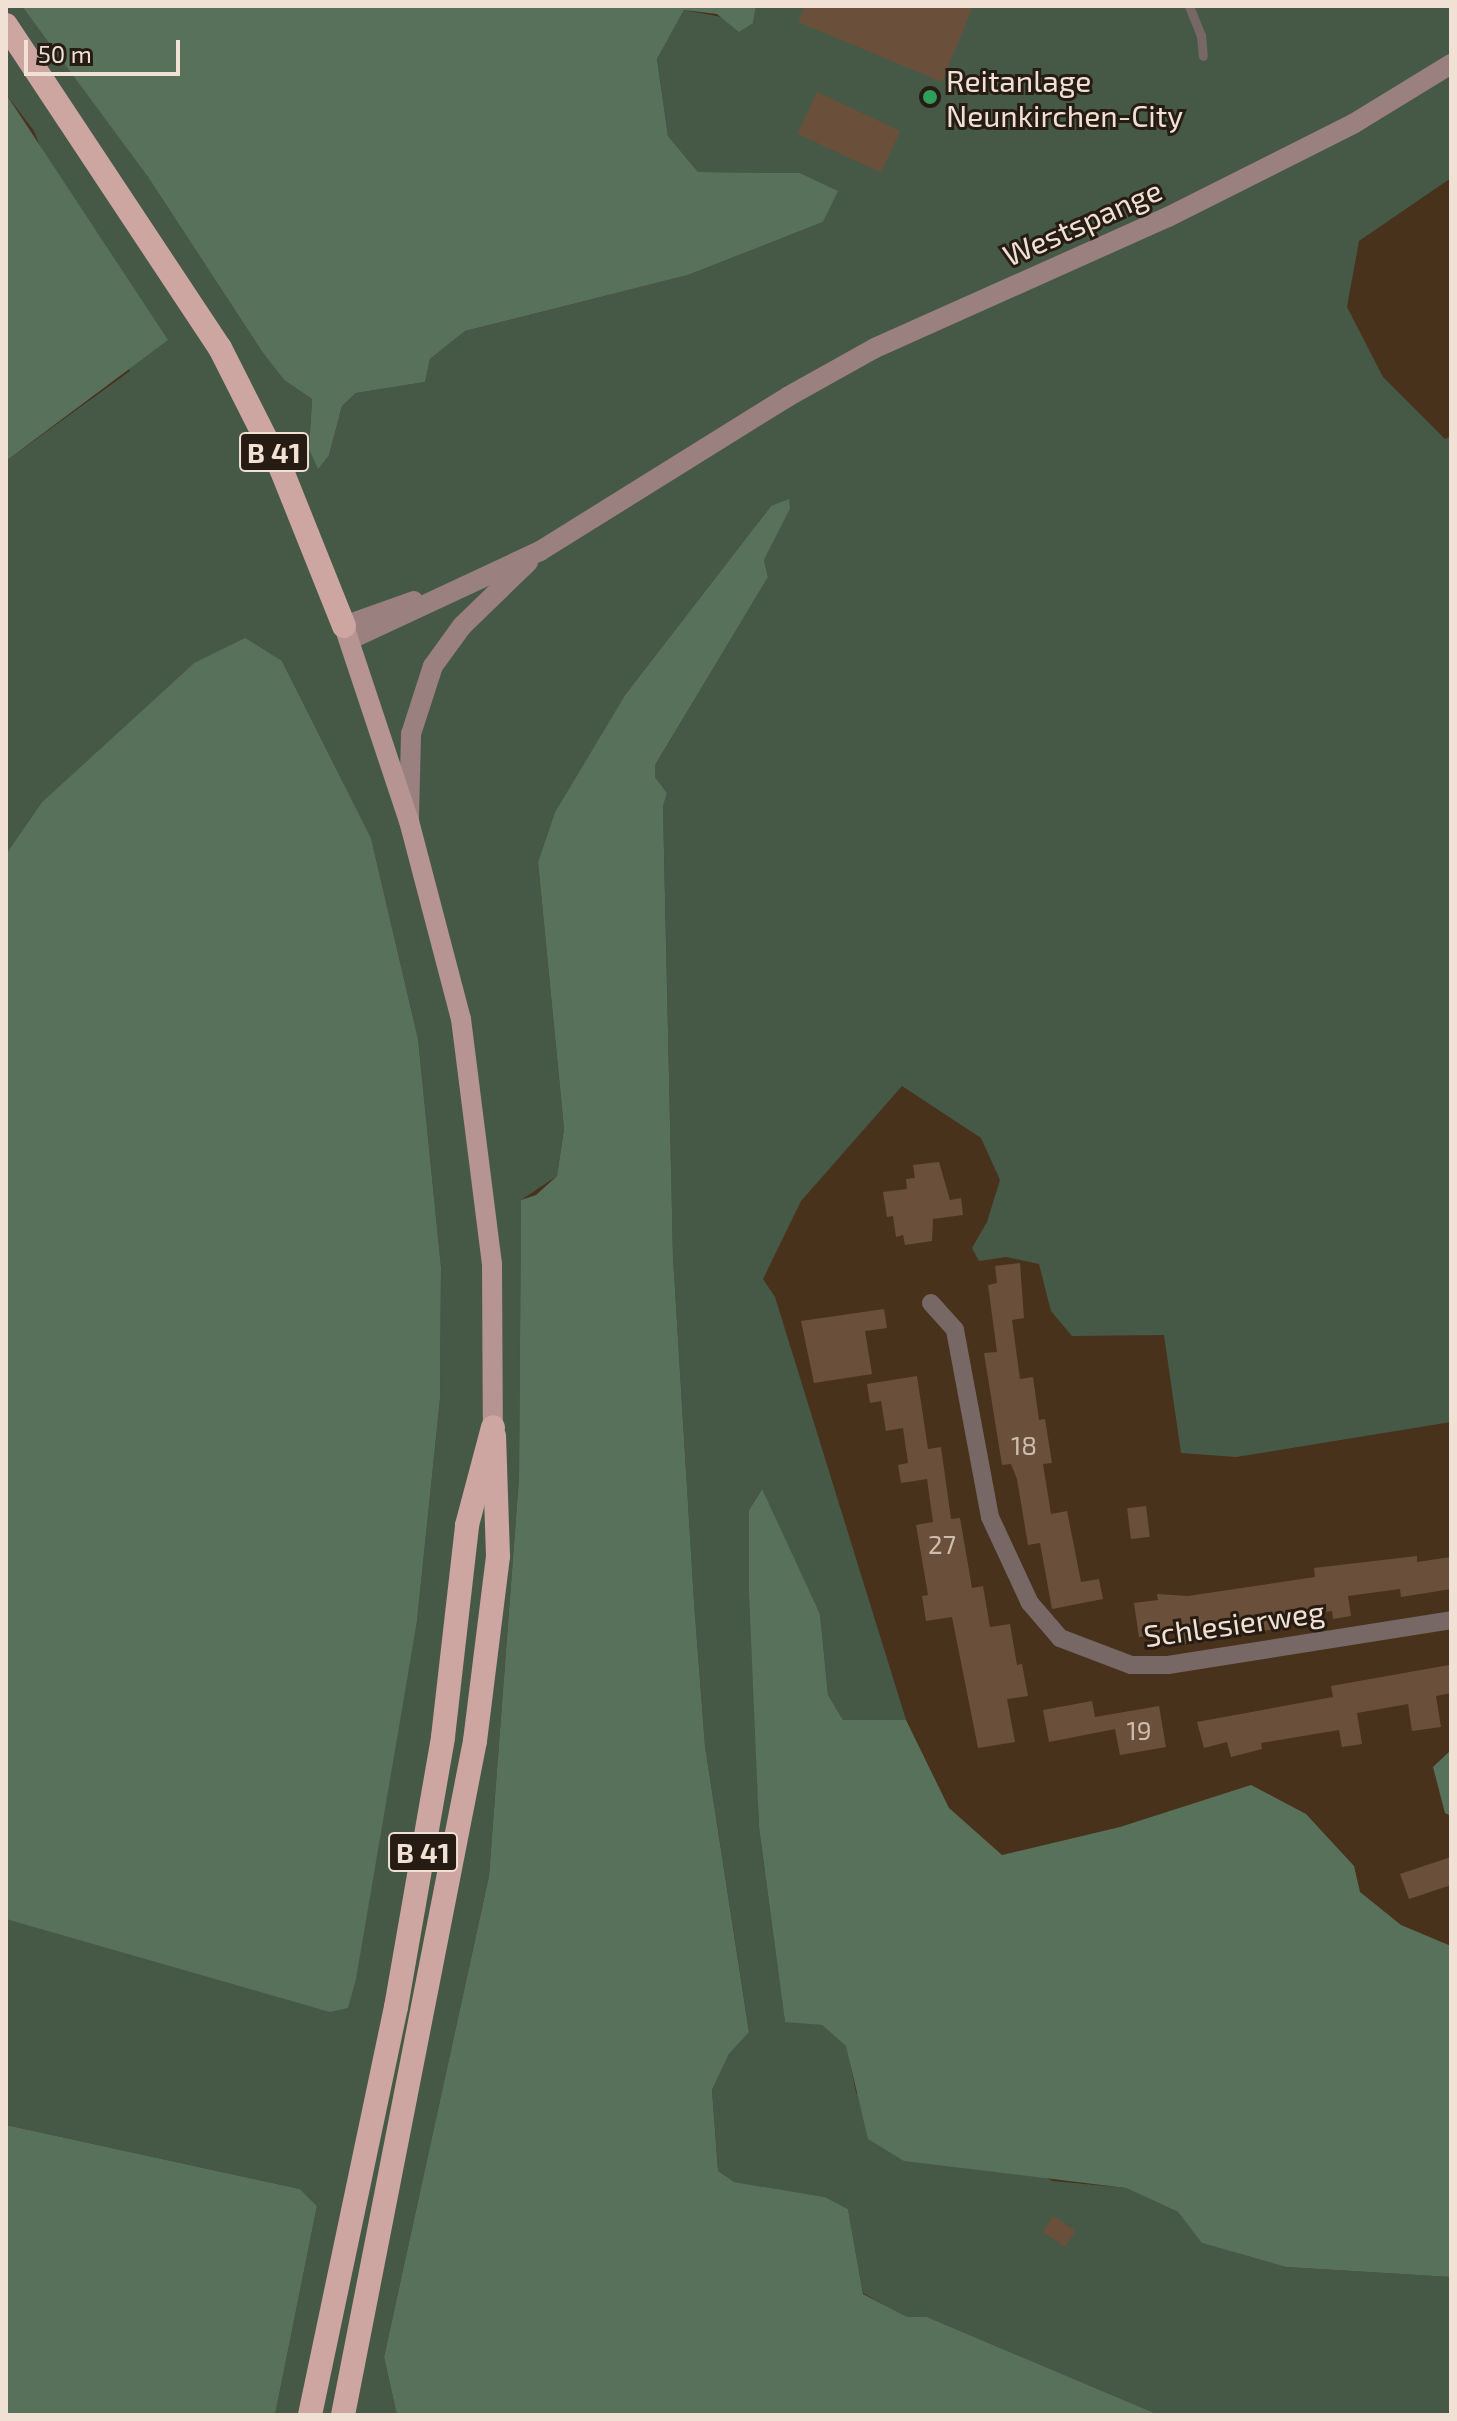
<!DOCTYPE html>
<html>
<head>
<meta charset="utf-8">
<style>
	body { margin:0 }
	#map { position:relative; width:1457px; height:2421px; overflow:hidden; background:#49321b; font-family:"Exo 2",sans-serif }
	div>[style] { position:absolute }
	.green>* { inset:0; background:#465947 }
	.forest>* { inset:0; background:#58715a }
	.building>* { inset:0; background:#6a503a; transform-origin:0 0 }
	.lane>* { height:9px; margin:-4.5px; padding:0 4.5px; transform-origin:4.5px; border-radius:4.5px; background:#776765 }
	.street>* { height:18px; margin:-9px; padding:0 9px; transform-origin:9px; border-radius:9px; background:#776765 }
	.secondary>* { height:20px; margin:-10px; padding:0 10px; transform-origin:10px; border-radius:10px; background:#9a807e }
	.primary>* { height:20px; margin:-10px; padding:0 10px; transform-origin:10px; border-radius:10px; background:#b59491 }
	.highway>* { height:24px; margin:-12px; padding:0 12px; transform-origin:12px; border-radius:12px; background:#cda6a2 }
	.dots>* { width:22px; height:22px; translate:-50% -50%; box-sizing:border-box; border:4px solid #271c13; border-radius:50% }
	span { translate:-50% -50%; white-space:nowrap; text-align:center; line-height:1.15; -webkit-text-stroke:6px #271c13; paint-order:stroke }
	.number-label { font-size:26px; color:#cebdae }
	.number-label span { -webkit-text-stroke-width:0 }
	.shield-label span { padding:2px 6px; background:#271c13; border:2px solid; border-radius:6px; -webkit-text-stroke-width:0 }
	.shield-label { font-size:28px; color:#f0e1d4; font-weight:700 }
	.poi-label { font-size:30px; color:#f0e1d4 }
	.left { translate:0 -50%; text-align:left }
	.street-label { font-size:30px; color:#f0e1d4 }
	.frame { position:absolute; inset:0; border:8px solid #f0e1d4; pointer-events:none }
	.scale { position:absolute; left:24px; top:40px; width:156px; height:36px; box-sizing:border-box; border:4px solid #f0e1d4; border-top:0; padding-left:10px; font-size:24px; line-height:28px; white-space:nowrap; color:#f0e1d4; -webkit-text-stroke:6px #271c13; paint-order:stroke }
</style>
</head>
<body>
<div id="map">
	<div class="green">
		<div style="clip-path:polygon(6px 6px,22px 6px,50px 42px,148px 177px,263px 353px,284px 380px,312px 399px,309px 449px,329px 455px,342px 406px,356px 393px,425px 382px,430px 359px,465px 331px,688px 275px,823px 222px,837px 191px,800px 173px,698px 172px,668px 136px,657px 59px,684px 10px,753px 23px,756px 6px,1451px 6px,1451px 178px,1359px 241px,1347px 307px,1383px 377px,1445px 439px,1451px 436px,1451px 1422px,1236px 1457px,1181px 1453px,1164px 1335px,1072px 1336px,1051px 1311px,1039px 1264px,1006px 1257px,979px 1261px,972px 1248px,987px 1222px,1000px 1180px,981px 1138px,902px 1086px,801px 1201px,763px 1279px,775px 1297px,906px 1720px,843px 1720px,828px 1695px,820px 1614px,761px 1490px,749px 1510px,759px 1827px,785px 2021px,822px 2025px,847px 2046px,856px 2093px,1053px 2181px,1126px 2188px,1178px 2212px,1203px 2243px,1286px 2267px,1451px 2277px,1451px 2415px,1159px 2415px,927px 2317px,907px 2318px,863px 2293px,848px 2209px,825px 2197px,733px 2182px,718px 2171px,712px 2090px,729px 2054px,749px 2031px,705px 1746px,694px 1602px,673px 1257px,663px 805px,667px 793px,655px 777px,655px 765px,768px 577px,764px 560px,790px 509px,771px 506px,625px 695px,555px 812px,538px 862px,564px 1129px,557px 1176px,521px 1200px,519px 1478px,489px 1876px,384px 2357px,397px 2415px,275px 2415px,317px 2206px,300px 2189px,6px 2125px,6px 1919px,348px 2008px,417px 1621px,440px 1399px,441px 1267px,418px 1039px,371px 838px,282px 661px,194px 663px,42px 802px,6px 854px,6px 461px,130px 371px,34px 131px,6px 94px)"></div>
	</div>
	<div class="forest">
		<div style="clip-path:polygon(22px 6px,756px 6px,753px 23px,739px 32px,717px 14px,684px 10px,657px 59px,668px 136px,698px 172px,800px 173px,838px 191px,823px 222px,688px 275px,465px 331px,430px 359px,425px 382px,356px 393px,342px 406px,329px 455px,318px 469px,309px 449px,312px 399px,284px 380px,263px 353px,148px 177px)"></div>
		<div style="clip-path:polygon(6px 94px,168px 340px,6px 461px)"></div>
		<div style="clip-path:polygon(789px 499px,790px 509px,764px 560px,768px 577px,655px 765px,655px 777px,667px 793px,663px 806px,673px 1257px,694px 1602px,705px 1746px,749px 2032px,729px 2054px,712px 2090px,718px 2171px,734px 2182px,825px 2197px,848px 2209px,863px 2294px,907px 2317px,927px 2317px,1159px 2415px,397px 2415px,384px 2357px,489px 1876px,519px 1478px,521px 1200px,536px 1195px,557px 1176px,564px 1129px,538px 862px,555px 812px,625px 695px,771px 506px)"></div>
		<div style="clip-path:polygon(245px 638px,282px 661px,371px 838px,418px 1039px,441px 1267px,440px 1399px,417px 1621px,356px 1979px,348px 2008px,330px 2012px,6px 1919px,6px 854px,42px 802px,194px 663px)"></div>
		<div style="clip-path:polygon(762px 1489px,820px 1614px,828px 1695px,843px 1720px,906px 1720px,949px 1808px,1002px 1855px,1120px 1827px,1251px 1785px,1306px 1814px,1354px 1866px,1360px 1892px,1401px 1925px,1451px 1946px,1451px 2277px,1286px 2267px,1202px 2243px,1178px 2212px,1126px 2188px,904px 2161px,868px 2139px,846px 2046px,822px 2025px,785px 2022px,759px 1827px,749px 1592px,749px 1510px)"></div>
		<div style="clip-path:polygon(1451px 1750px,1451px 1816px,1445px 1813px,1433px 1767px)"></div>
		<div style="clip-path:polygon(6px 2125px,300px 2189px,317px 2206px,275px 2415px,6px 2415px)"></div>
	</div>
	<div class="building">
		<div style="clip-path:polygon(805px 6px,973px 6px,942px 82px,798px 22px)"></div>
		<div style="left:817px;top:92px;width:92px;height:46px;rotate:25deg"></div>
		<div style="clip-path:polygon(939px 1162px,950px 1200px,961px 1198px,963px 1215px,933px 1219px,932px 1241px,905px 1245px,903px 1235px,896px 1237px,893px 1216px,887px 1217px,883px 1192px,907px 1189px,906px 1179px,915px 1178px,913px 1165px)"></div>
		<div style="clip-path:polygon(1020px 1263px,1024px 1318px,1012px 1320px,1020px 1379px,1033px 1377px,1039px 1420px,1045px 1419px,1052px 1463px,1043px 1464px,1051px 1514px,1067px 1511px,1081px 1582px,1099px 1579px,1103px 1599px,1052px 1609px,1040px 1543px,1028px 1545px,1017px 1479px,1011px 1464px,1002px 1465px,984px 1353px,997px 1352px,988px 1285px,997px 1283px,995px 1266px)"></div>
		<div style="clip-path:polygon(884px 1309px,887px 1328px,865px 1331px,872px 1374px,814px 1383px,801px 1321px)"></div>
		<div style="clip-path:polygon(917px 1376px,928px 1449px,941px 1447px,951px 1519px,960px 1518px,972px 1588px,983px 1586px,990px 1627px,1010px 1624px,1017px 1665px,1022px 1664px,1028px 1696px,1007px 1699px,1015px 1742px,978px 1748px,952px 1617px,926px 1621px,922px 1596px,928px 1595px,916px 1525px,933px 1522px,927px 1479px,901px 1483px,898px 1465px,908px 1463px,903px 1428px,886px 1431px,881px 1401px,870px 1403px,867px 1384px)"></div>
		<div style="left:1146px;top:1506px;width:31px;height:19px;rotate:83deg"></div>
		<div style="clip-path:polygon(1417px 1556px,1417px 1562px,1451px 1557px,1451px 1589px,1401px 1597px,1400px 1589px,1348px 1596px,1351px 1616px,1333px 1619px,1332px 1611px,1273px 1620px,1275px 1629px,1256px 1632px,1254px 1622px,1204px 1630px,1206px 1641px,1185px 1644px,1183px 1631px,1139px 1637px,1134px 1603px,1158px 1600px,1157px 1594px,1188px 1596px,1315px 1577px,1314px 1568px)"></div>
		<div style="clip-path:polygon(1449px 1665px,1451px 1693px,1436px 1696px,1441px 1727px,1412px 1731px,1408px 1704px,1357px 1713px,1362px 1744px,1342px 1747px,1339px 1730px,1261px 1743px,1262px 1749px,1231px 1757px,1227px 1742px,1204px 1748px,1197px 1722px,1333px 1697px,1331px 1686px)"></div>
		<div style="clip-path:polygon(1092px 1701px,1095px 1717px,1159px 1706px,1166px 1747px,1120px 1755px,1115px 1729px,1049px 1742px,1043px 1710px)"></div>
		<div style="clip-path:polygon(1451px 1857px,1451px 1885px,1409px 1899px,1400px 1874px)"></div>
		<div style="left:1053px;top:2216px;width:27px;height:19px;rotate:33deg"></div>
	</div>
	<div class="lane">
		<div style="left:1189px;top:6px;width:31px;rotate:68deg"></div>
		<div style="left:1201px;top:35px;width:21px;rotate:85deg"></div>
	</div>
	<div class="street">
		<div style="left:931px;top:1303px;width:36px;rotate:48deg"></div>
		<div style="left:955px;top:1330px;width:190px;rotate:79.4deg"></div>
		<div style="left:990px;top:1517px;width:95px;rotate:65.1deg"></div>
		<div style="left:1030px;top:1603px;width:46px;rotate:49.4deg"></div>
		<div style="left:1060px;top:1638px;width:76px;rotate:20.8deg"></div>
		<div style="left:1131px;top:1665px;width:37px"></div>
		<div style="left:1168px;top:1665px;width:287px;rotate:-9deg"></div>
	</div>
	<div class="secondary">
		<div style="left:344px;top:626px;width:74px;rotate:-19.7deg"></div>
		<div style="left:349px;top:640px;width:211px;rotate:-25deg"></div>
		<div style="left:540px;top:551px;width:293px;rotate:-31.9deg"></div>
		<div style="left:789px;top:396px;width:98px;rotate:-29.2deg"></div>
		<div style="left:875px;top:348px;width:321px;rotate:-24.1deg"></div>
		<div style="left:1168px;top:217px;width:207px;rotate:-26.7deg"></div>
		<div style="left:1353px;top:124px;width:115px;rotate:-31.5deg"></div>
		<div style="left:409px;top:817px;width:83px;rotate:-88.6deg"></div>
		<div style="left:411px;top:734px;width:71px;rotate:-72.1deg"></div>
		<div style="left:433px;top:666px;width:49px;rotate:-54.1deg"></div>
		<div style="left:462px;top:626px;width:92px;rotate:-44.1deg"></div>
	</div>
	<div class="primary">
		<div style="left:344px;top:626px;width:206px;rotate:71.6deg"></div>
		<div style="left:409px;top:821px;width:205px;rotate:75.3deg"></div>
		<div style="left:461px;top:1019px;width:246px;rotate:82.8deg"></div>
		<div style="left:492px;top:1263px;width:164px;rotate:89.7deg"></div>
	</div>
	<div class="highway">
		<div style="left:6px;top:25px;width:387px;rotate:56.5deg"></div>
		<div style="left:220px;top:348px;width:138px;rotate:63.2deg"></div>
		<div style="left:282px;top:471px;width:167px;rotate:68.2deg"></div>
		<div style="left:310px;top:2415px;width:417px;rotate:-78.1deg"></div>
		<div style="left:396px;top:2007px;width:274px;rotate:-80.1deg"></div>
		<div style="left:443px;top:1737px;width:213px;rotate:-83.5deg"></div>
		<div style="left:467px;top:1525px;width:101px;rotate:-75.1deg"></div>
		<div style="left:343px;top:2415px;width:687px;rotate:-78.92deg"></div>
		<div style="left:475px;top:1741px;width:186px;rotate:-82.9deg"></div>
		<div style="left:498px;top:1556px;width:120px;rotate:-91.9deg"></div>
	</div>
	<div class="dots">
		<div style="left:930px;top:97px;background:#2e9e5b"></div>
	</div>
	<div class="number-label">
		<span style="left:1024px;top:1445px">18</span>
		<span style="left:942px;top:1544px">27</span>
		<span style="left:1139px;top:1730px">19</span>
	</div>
	<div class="shield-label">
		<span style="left:274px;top:452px">B 41</span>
		<span style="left:423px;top:1852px">B 41</span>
	</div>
	<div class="poi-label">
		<span class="left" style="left:946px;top:97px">Reitanlage<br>Neunkirchen-City</span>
	</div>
	<div class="street-label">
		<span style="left:1082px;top:222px;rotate:-24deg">Westspange</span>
		<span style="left:1234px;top:1623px;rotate:-8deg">Schlesierweg</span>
	</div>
	<div class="frame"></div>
	<div class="scale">50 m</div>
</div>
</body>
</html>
